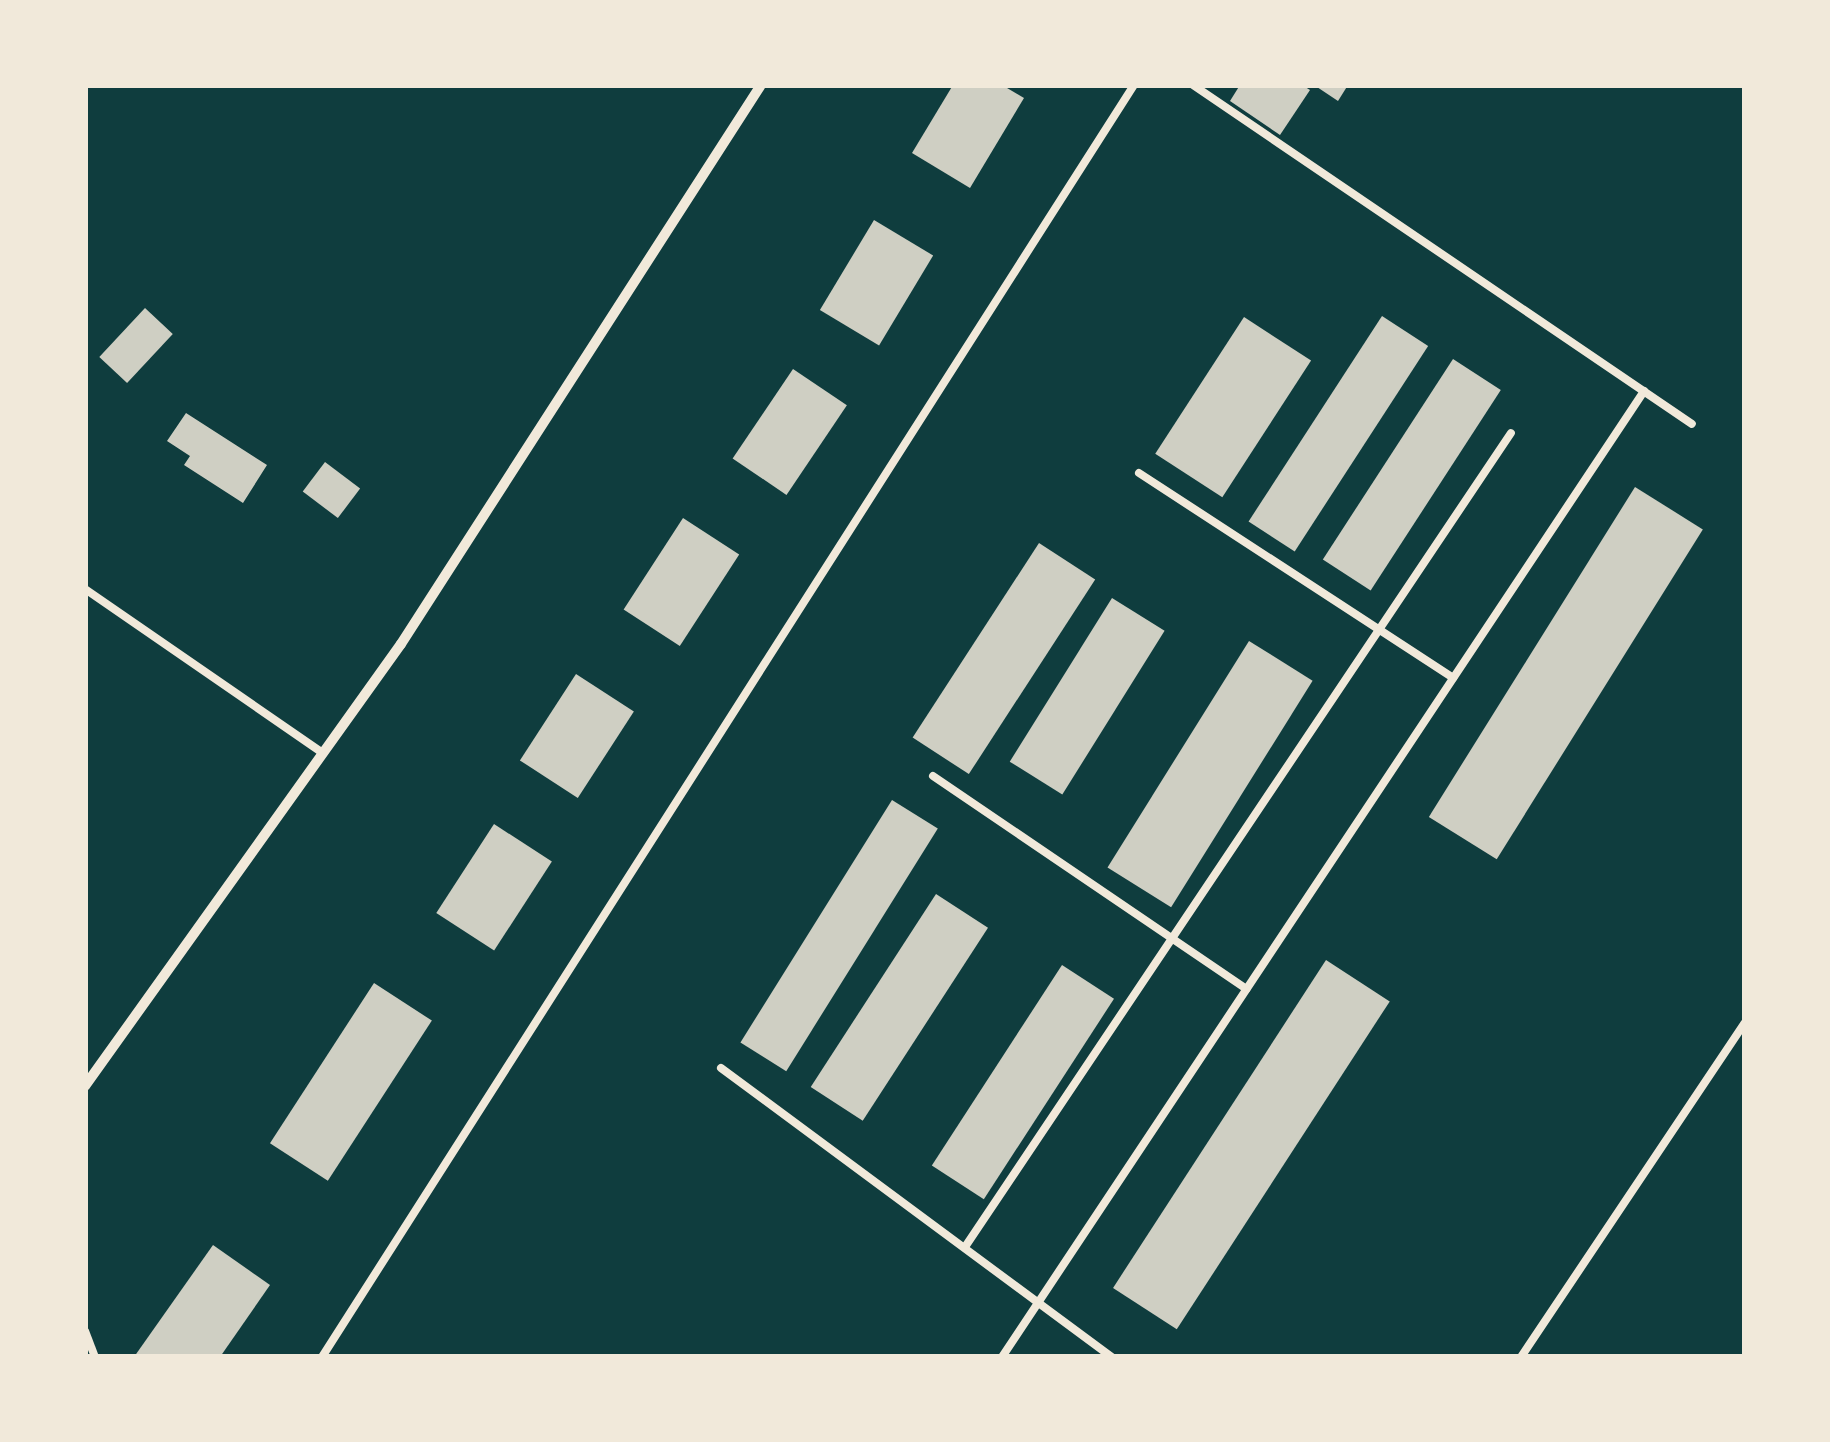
<!DOCTYPE html>
<html>
<head>
<meta charset="utf-8">
<style>
	body { margin:0 }
	#map { position:relative; width:1830px; height:1442px; overflow:hidden; background:#0f3d3e; font-family:Overpass,sans-serif }
	div>[style] { position:absolute }
	.building>* { inset:0; background:#cfcfc3; transform-origin:0 0 }
	.service>* { height:8px; margin:-4px; padding:0 4px; transform-origin:4px; border-radius:4px; background:#f1e9da }
	.minor>* { height:10px; margin:-5px; padding:0 5px; transform-origin:5px; border-radius:5px; background:#f1e9da }
	span { translate:-50% -50%; white-space:nowrap; text-align:center; line-height:1.15; -webkit-text-stroke:10px #f1e9da; paint-order:stroke }
	.frame { position:absolute; inset:0; border:88px solid #f1e9da; pointer-events:none }
</style>
</head>
<body>
<div id="map">
	<div class="building">
		<div style="clip-path:polygon(953px 85px,1002px 85px,1024px 98px,970px 188px,912px 153px)"></div>
		<div style="clip-path:polygon(1240px 85px,1302px 85px,1310px 90px,1280px 135px,1230px 101px)"></div>
		<div style="clip-path:polygon(1314px 85px,1348px 85px,1338px 101px)"></div>
		<div style="left:874px;top:220px;width:69px;height:105px;rotate:31deg"></div>
		<div style="left:145px;top:308px;width:38px;height:67px;rotate:43deg"></div>
		<div style="left:1382px;top:316px;width:55px;height:245px;rotate:33deg"></div>
		<div style="left:1244px;top:317px;width:80px;height:163px;rotate:33deg"></div>
		<div style="left:1453px;top:359px;width:57px;height:239px;rotate:33deg"></div>
		<div style="left:793px;top:369px;width:65px;height:108px;rotate:34deg"></div>
		<div style="clip-path:polygon(186px 413px,267px 465px,243px 503px,184px 465px,190px 456px,167px 441px)"></div>
		<div style="left:325px;top:462px;width:44px;height:37px;rotate:37deg"></div>
		<div style="left:1635px;top:487px;width:80px;height:389px;rotate:32deg"></div>
		<div style="left:683px;top:518px;width:67px;height:109px;rotate:33deg"></div>
		<div style="left:1039px;top:543px;width:67px;height:232px;rotate:33deg"></div>
		<div style="left:1112px;top:598px;width:62px;height:193px;rotate:32deg"></div>
		<div style="left:1249px;top:641px;width:75px;height:267px;rotate:32deg"></div>
		<div style="left:576px;top:674px;width:69px;height:103px;rotate:33deg"></div>
		<div style="left:892px;top:800px;width:54px;height:286px;rotate:32deg"></div>
		<div style="left:494px;top:824px;width:69px;height:106px;rotate:33deg"></div>
		<div style="left:936px;top:894px;width:62px;height:230px;rotate:33deg"></div>
		<div style="left:1326px;top:960px;width:76px;height:391px;rotate:33deg"></div>
		<div style="left:1062px;top:965px;width:62px;height:239px;rotate:33deg"></div>
		<div style="left:374px;top:983px;width:69px;height:191px;rotate:33deg"></div>
		<div style="clip-path:polygon(213px 1245px,270px 1285px,220px 1357px,134px 1357px)"></div>
	</div>
	<div class="service">
		<div style="left:1193px;top:85px;width:603px;rotate:34.19deg"></div>
		<div style="left:1139px;top:473px;width:375px;rotate:33.1deg"></div>
		<div style="left:85px;top:589px;width:289px;rotate:34.6deg"></div>
		<div style="left:933px;top:776px;width:379px;rotate:34.2deg"></div>
		<div style="left:721px;top:1068px;width:486px;rotate:36.5deg"></div>
		<div style="left:965px;top:1247px;width:980px;rotate:-56.15deg"></div>
		<div style="left:85px;top:1331px;width:28px;rotate:69deg"></div>
		<div style="left:322px;top:1357px;width:1509px;rotate:-57.45deg"></div>
		<div style="left:1002px;top:1357px;width:1160px;rotate:-56.39deg"></div>
		<div style="left:1521px;top:1357px;width:402px;rotate:-56.2deg"></div>
	</div>
	<div class="minor">
		<div style="left:85px;top:1086px;width:543px;rotate:-54.44deg"></div>
		<div style="left:401px;top:644px;width:665px;rotate:-57.22deg"></div>
	</div>
	<div class="frame"></div>
</div>
</body>
</html>
